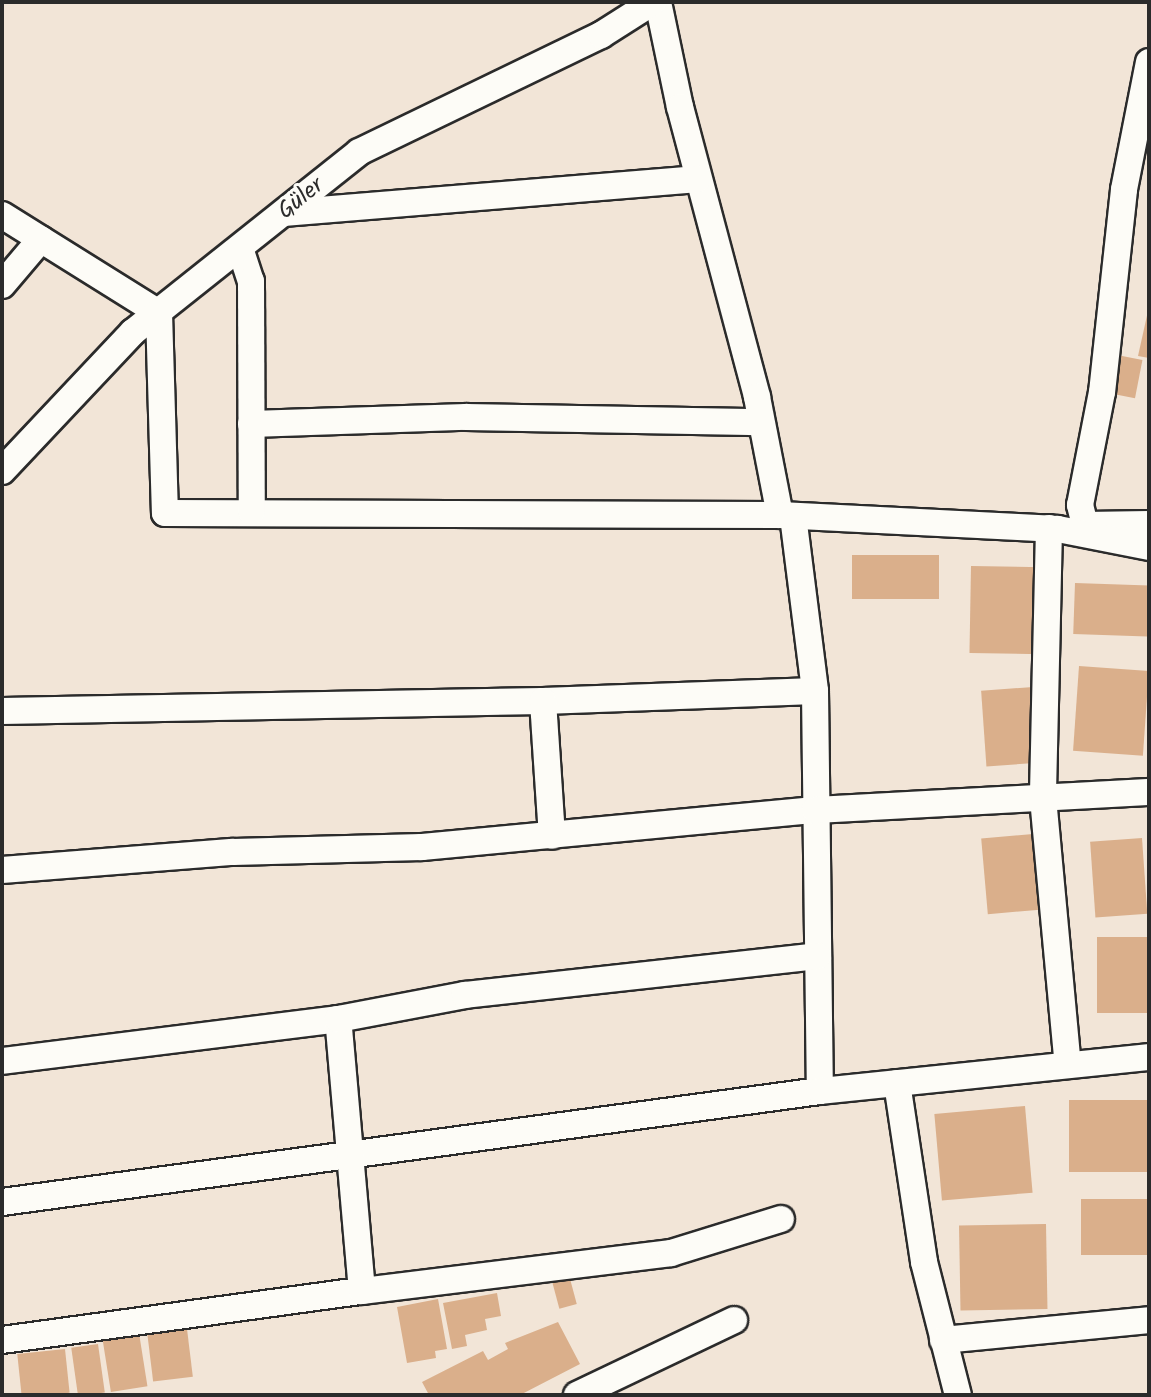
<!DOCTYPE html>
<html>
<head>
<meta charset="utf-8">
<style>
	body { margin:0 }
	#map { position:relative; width:1151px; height:1397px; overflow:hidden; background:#f2e5d7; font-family:Kalam,sans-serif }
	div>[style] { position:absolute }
	.building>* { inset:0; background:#daaf8b; transform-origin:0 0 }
	.roads { filter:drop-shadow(2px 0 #2b2b2b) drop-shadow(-2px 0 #2b2b2b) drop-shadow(0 2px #2b2b2b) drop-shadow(0 -2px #2b2b2b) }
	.street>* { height:26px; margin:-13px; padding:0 13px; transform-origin:13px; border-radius:13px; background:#fdfcf7 }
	span { translate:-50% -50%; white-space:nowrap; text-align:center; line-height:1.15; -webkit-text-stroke:6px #fdfcf7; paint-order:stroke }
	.street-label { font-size:24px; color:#2b2b2b }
	.frame { position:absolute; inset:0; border:4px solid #2b2b2b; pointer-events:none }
</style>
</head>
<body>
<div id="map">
	<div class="building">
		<div style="clip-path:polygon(1148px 311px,1149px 311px,1149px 358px,1138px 356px)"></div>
		<div style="left:1112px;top:354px;width:31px;height:39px;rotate:11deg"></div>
		<div style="left:852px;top:555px;width:87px;height:44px"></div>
		<div style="left:971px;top:566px;width:73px;height:87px;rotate:1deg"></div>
		<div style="left:1075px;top:583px;width:74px;height:51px;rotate:2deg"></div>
		<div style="left:1079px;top:666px;width:70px;height:85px;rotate:4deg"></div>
		<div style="left:1033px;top:687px;width:76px;height:52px;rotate:86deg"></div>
		<div style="left:1033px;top:834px;width:76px;height:52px;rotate:85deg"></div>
		<div style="left:1142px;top:838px;width:76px;height:52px;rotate:86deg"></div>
		<div style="left:1149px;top:937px;width:76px;height:52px;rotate:90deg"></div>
		<div style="left:1149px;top:1100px;width:72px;height:80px;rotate:90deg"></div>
		<div style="left:1025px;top:1106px;width:87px;height:91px;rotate:85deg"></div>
		<div style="left:1149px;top:1199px;width:56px;height:68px;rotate:90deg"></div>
		<div style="left:1046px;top:1224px;width:85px;height:87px;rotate:89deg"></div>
		<div style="left:569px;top:1275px;width:30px;height:18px;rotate:75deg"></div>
		<div style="clip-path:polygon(497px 1293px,501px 1316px,485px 1319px,487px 1330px,465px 1335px,467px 1346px,452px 1349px,443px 1303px)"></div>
		<div style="clip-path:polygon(438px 1299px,447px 1349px,435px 1351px,436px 1358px,407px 1363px,397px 1307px)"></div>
		<div style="clip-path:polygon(558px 1322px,580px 1364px,520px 1395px,429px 1395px,422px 1382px,483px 1351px,488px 1360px,508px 1349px,505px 1343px)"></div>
		<div style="left:187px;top:1329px;width:48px;height:40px;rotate:83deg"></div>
		<div style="left:139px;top:1333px;width:54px;height:37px;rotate:81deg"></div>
		<div style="left:98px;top:1344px;width:49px;height:27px;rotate:82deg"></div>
		<div style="left:65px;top:1349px;width:44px;height:48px;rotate:84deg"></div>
	</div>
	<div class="roads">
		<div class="street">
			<div style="left:658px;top:2px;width:107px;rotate:78.2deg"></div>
			<div style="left:680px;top:107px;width:300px;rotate:75.1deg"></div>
			<div style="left:757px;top:397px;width:120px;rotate:79deg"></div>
			<div style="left:1149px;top:62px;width:130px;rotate:101.1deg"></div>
			<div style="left:1124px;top:190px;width:203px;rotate:96.2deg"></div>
			<div style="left:1102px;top:392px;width:115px;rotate:101deg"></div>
			<div style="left:1080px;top:505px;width:21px;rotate:76deg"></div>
			<div style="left:1085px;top:525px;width:64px;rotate:-0.9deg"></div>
			<div style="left:284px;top:213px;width:415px;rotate:-4.7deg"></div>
			<div style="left:2px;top:215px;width:185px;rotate:32deg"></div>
			<div style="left:159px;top:313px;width:200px;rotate:88.3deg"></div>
			<div style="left:165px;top:513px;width:615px;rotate:0.19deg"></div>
			<div style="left:780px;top:515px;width:278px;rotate:2.9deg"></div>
			<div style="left:1058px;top:529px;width:93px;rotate:11.2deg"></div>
			<div style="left:240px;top:248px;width:35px;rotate:72deg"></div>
			<div style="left:251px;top:281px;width:231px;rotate:89.8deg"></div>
			<div style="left:2px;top:285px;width:60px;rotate:-49.7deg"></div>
			<div style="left:251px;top:424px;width:215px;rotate:-1.9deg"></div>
			<div style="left:466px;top:417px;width:295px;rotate:1deg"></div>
			<div style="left:2px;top:471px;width:191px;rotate:-46.7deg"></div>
			<div style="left:133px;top:332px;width:289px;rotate:-38.5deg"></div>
			<div style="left:359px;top:152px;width:269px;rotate:-25.8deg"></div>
			<div style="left:601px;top:35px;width:62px;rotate:-32.4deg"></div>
			<div style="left:793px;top:516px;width:176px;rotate:82.8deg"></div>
			<div style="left:815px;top:691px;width:400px;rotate:89.3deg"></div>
			<div style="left:1049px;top:528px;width:270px;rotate:91.3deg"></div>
			<div style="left:1043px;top:798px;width:268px;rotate:84.7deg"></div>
			<div style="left:543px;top:701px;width:272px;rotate:-2.1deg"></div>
			<div style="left:2px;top:711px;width:541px;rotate:-1.06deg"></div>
			<div style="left:543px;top:701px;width:135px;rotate:86.2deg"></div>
			<div style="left:2px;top:870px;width:232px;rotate:-4.5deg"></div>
			<div style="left:233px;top:852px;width:189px;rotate:-1.5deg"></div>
			<div style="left:422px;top:847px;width:395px;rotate:-5.4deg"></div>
			<div style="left:815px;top:810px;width:334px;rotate:-3.1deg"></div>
			<div style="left:2px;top:1061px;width:339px;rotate:-7.1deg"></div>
			<div style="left:897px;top:1083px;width:181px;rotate:81.4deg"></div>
			<div style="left:924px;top:1262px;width:137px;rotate:75.7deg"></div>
			<div style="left:2px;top:1202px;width:825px;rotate:-7.73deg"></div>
			<div style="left:820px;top:1091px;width:331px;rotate:-5.9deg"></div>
			<div style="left:362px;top:1291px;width:311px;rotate:-7deg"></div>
			<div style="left:671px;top:1253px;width:115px;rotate:-17.2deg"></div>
			<div style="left:2px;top:1340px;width:363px;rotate:-7.8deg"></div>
			<div style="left:362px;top:1291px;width:273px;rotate:-95deg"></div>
			<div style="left:338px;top:1019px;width:129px;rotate:-10.7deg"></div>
			<div style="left:465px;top:995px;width:355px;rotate:-6.3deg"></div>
			<div style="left:943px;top:1340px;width:207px;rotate:-5.5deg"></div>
			<div style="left:577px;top:1395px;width:174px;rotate:-25.5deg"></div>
		</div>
	</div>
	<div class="street-label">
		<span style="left:301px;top:199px;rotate:-39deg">Güler</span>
	</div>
	<div class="frame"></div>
</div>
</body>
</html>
